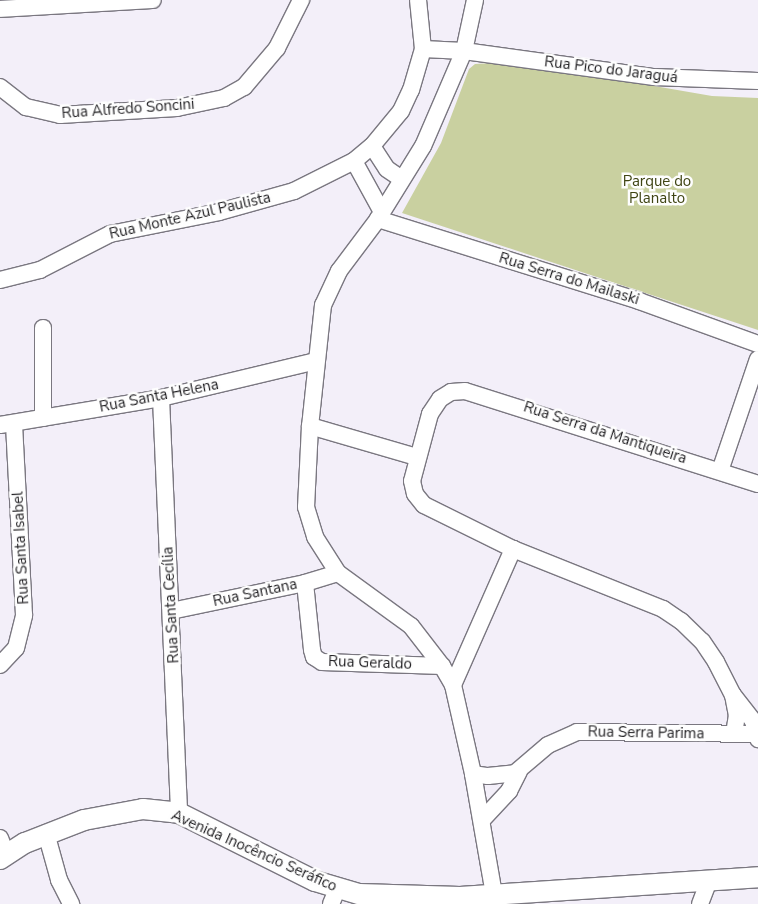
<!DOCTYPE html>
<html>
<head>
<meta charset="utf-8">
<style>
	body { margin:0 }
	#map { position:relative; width:758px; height:904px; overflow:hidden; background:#f3eff9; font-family:"Nunito Sans",sans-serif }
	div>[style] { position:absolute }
	.green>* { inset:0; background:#c9d0a0 }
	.roads { filter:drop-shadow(1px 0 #7a7780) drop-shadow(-1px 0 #7a7780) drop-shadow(0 1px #7a7780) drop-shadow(0 -1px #7a7780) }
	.minor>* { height:16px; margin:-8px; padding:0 8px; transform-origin:8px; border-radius:8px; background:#fff }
	.major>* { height:20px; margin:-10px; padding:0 10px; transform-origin:10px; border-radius:10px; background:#fff }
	span { translate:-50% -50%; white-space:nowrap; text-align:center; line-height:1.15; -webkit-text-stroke:5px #fefefe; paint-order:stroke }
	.street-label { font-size:15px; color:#1d1c1f }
	.park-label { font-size:15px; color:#3f4413 }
</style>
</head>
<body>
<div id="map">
	<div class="green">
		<div style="clip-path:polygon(493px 63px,579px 73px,712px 96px,758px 98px,758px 330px,402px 213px,441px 143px,469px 69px,475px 64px)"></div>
	</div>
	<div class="roads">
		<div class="minor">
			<div style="left:475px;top:0;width:52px;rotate:102.2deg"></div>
			<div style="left:464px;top:51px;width:103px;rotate:113.3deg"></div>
			<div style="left:423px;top:146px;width:86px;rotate:121.7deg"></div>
			<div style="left:378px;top:219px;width:65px;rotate:126.9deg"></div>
			<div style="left:339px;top:271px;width:38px;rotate:115deg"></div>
			<div style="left:323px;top:305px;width:122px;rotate:96.1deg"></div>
			<div style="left:310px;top:426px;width:81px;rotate:92.8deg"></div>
			<div style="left:306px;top:507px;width:31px;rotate:73deg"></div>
			<div style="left:315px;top:537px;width:43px;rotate:57.4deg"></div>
			<div style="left:338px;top:573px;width:90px;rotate:36deg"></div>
			<div style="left:411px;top:626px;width:51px;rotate:52.2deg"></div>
			<div style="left:442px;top:666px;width:22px;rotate:60deg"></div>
			<div style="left:453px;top:685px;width:91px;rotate:77.3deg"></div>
			<div style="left:473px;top:774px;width:122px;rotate:80.1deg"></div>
			<div style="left:0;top:9px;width:153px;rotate:-3.4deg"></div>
			<div style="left:423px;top:49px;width:41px;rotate:2.8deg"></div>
			<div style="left:464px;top:51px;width:192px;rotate:7.8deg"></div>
			<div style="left:654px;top:77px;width:104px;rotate:2.2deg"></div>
			<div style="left:0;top:87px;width:33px;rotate:38deg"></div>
			<div style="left:26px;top:107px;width:35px;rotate:13deg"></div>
			<div style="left:60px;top:115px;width:117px;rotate:-3.4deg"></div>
			<div style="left:177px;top:108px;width:48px;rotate:-12deg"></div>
			<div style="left:224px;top:98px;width:23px;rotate:-29deg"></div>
			<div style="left:244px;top:87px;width:51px;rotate:-49.8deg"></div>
			<div style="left:277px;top:48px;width:54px;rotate:-63.4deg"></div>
			<div style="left:372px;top:146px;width:27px;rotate:57deg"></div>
			<div style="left:387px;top:169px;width:18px;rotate:34deg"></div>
			<div style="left:354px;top:161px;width:58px;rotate:61.2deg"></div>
			<div style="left:378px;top:219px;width:274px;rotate:17.4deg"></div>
			<div style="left:639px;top:301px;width:127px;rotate:19.9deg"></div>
			<div style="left:0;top:280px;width:41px;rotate:-14deg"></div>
			<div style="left:40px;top:270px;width:79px;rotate:-27.2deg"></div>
			<div style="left:110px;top:234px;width:111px;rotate:-11.4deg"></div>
			<div style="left:219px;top:212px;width:78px;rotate:-15.6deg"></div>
			<div style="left:294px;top:191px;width:67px;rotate:-26.6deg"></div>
			<div style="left:354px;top:161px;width:23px;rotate:-40deg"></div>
			<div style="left:372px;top:146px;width:45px;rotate:-50.4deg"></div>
			<div style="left:401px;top:111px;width:23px;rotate:-65deg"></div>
			<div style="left:411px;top:90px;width:43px;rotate:-73.7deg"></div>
			<div style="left:423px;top:49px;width:49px;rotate:-95.8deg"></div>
			<div style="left:43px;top:328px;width:90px;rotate:90deg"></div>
			<div style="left:161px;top:398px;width:415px;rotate:87.5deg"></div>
			<div style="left:0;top:425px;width:163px;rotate:-9.5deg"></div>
			<div style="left:161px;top:398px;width:159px;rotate:-13.4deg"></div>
			<div style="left:310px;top:426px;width:111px;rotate:16.2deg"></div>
			<div style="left:720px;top:471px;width:118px;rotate:-71.3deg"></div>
			<div style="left:758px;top:484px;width:307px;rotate:-162.4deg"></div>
			<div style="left:465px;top:391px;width:14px;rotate:176deg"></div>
			<div style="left:451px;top:392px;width:13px;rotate:148deg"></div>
			<div style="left:440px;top:399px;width:18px;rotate:124deg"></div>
			<div style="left:430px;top:414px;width:69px;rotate:105deg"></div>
			<div style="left:412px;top:481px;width:13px;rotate:77deg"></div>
			<div style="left:415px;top:494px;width:14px;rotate:51deg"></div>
			<div style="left:424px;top:505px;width:99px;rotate:26.3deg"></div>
			<div style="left:513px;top:549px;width:162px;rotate:21.8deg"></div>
			<div style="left:663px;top:609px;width:22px;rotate:34deg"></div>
			<div style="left:681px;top:621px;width:29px;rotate:44deg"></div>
			<div style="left:702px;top:641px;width:25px;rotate:56deg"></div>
			<div style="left:716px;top:662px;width:37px;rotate:63deg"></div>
			<div style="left:733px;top:695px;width:33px;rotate:52deg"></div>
			<div style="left:753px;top:721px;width:19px;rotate:74deg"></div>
			<div style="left:305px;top:583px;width:67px;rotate:84deg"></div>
			<div style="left:312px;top:650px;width:7px;rotate:74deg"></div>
			<div style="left:314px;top:657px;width:9px;rotate:32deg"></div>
			<div style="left:322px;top:662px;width:120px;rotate:1.9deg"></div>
			<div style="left:171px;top:611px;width:137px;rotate:-11.8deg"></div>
			<div style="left:305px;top:583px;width:34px;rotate:-17deg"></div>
			<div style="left:0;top:665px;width:23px;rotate:-47deg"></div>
			<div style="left:16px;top:648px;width:34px;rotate:-76deg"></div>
			<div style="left:24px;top:615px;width:192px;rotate:-93deg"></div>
			<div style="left:453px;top:685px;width:149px;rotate:-66.2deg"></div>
			<div style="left:733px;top:695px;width:20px;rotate:79deg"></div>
			<div style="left:737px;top:715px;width:19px;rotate:99deg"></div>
			<div style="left:473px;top:774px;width:15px;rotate:8deg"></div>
			<div style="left:488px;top:776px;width:27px;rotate:-6deg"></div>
			<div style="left:515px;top:773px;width:43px;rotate:-40.3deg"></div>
			<div style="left:548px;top:745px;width:32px;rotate:-24deg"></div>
			<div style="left:577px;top:732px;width:179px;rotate:0.6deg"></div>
			<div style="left:482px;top:820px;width:40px;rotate:-47deg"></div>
			<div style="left:509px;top:791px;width:22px;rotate:-63deg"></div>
			<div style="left:46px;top:833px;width:49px;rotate:74.5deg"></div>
			<div style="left:59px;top:880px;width:27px;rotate:63deg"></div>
			<div style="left:0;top:838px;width:17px;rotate:69deg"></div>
			<div style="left:331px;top:904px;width:15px;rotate:-67deg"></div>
			<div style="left:700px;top:904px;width:26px;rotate:-69deg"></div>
		</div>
		<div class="major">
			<div style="left:0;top:859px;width:30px;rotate:-33deg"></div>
			<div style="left:25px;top:843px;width:63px;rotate:-21.3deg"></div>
			<div style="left:84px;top:820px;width:60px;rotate:-10.6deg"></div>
			<div style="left:143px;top:809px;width:36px;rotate:6deg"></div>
			<div style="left:179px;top:813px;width:152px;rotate:26.6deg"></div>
			<div style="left:315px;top:881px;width:46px;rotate:16.5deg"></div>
			<div style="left:359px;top:894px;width:101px;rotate:1.7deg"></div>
			<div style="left:460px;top:897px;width:299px;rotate:-3.8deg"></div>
		</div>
	</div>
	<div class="street-label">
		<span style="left:611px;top:70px;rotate:7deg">Rua Pico do Jaraguá</span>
		<span style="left:128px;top:109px;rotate:-4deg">Rua Alfredo Soncini</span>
		<span style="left:190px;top:216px;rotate:-13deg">Rua Monte Azul Paulista</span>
		<span style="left:569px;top:279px;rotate:17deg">Rua Serra do Mailaski</span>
		<span style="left:159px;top:396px;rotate:-11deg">Rua Santa Helena</span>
		<span style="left:605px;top:433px;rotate:18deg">Rua Serra da Mantiqueira</span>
		<span style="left:21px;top:548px;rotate:-93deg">Rua Santa Isabel</span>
		<span style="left:255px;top:593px;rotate:-12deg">Rua Santana</span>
		<span style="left:171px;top:605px;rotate:-93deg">Rua Santa Cecília</span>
		<span style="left:370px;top:663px;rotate:2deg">Rua Geraldo</span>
		<span style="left:646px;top:733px;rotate:1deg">Rua Serra Parima</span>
		<span style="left:254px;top:851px;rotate:24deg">Avenida Inocêncio Seráfico</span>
	</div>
	<div class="park-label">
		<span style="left:657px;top:190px">Parque do<br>Planalto</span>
	</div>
</div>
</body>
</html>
